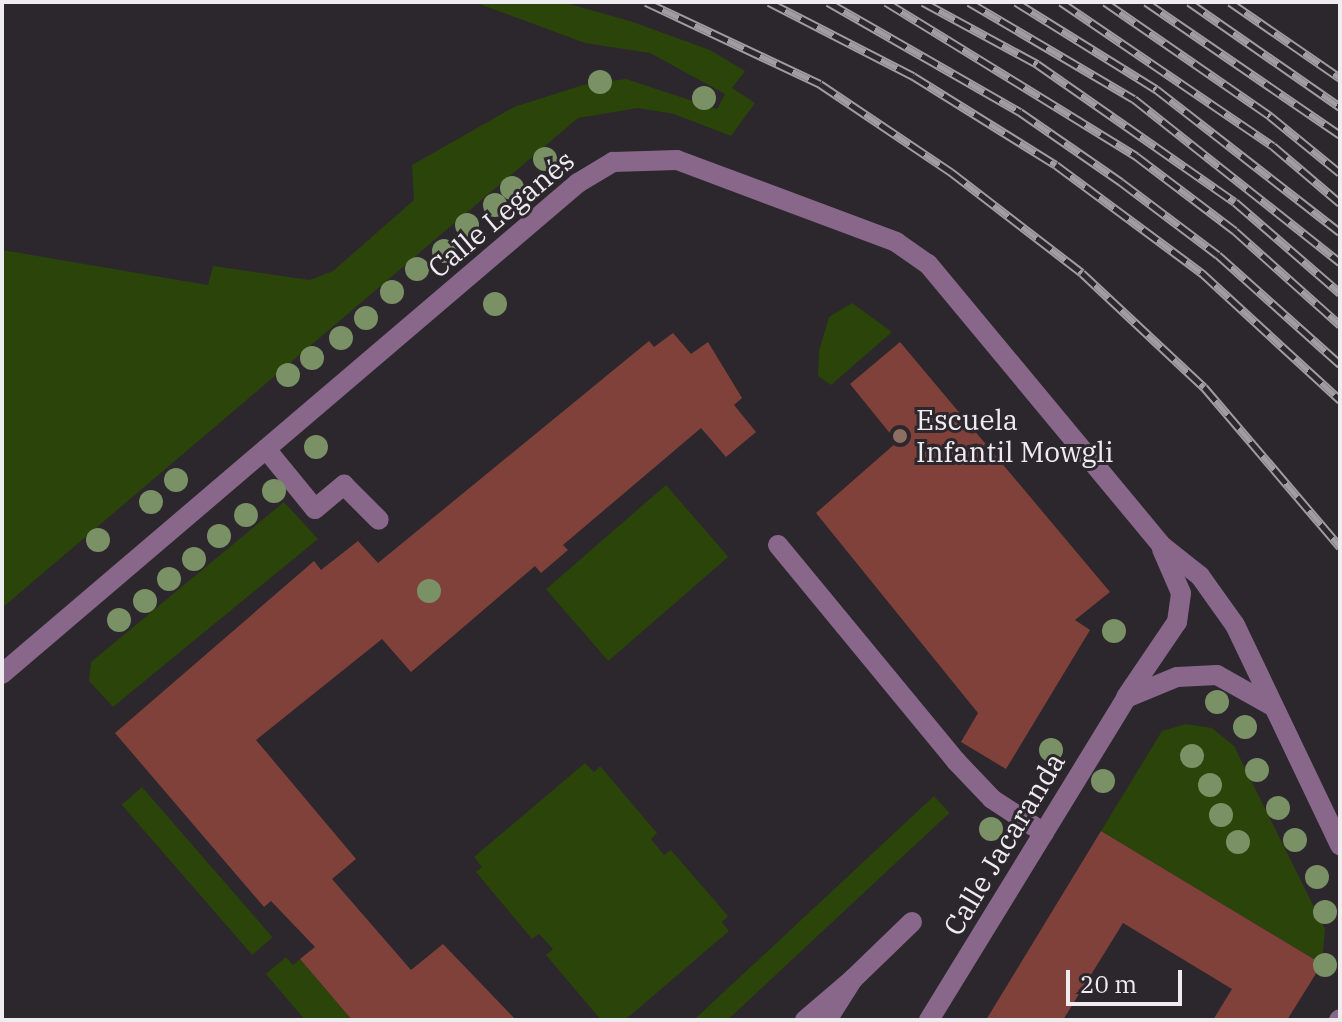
<!DOCTYPE html>
<html>
<head>
<meta charset="utf-8">
<style>
	body { margin:0 }
	#map { position:relative; width:1342px; height:1022px; overflow:hidden; background:#2b272c; font-family:"IBM Plex Serif",serif }
	div>[style] { position:absolute }
	.green>* { inset:0; background:#2a440a; transform-origin:0 0 }
	.building>* { inset:0; background:#80413b }
	.minor>* { height:20px; margin:-10px; padding:0 10px; transform-origin:10px; border-radius:10px; background:#88678a }
	.rail>* { height:9px; margin-top:-4.5px; transform-origin:0; background:repeating-linear-gradient(90deg,#2b272c 0 18px,#a09ca1 0 36px); box-sizing:border-box; border-block:2px solid #a09ca1 }
	.trees>* { width:24px; height:24px; margin:-12px; border-radius:50%; background:#7a9065 }
	.dots>* { width:22px; height:22px; translate:-50% -50%; box-sizing:border-box; border:4px solid #2b272c; border-radius:50% }
	span { translate:-50% -50%; white-space:nowrap; text-align:center; line-height:1.15; -webkit-text-stroke:6px #2b272c; paint-order:stroke }
	.street-label { font-size:28px; color:#efecf0 }
	.poi-label { font-size:28px; color:#efecf0 }
	.left { translate:0 -50%; text-align:left }
	.frame { position:absolute; inset:0; border:4px solid #efecf0; pointer-events:none }
	.scale { position:absolute; left:1066px; top:970px; width:116px; height:36px; box-sizing:border-box; border:4px solid #efecf0; border-top:0; padding-left:10px; font-size:24px; line-height:28px; white-space:nowrap; color:#efecf0; -webkit-text-stroke:6px #2b272c; paint-order:stroke }
</style>
</head>
<body>
<div id="map">
	<div class="green">
		<div style="clip-path:polygon(474px 2px,562px 2px,630px 21px,710px 50px,745px 71px,732px 88px,755px 103px,731px 136px,674px 114px,638px 108px,578px 118px,2px 608px,2px 250px,208px 285px,213px 266px,310px 280px,333px 271px,414px 200px,412px 165px,514px 107px,583px 85px,626px 79px,717px 109px,725px 94px,650px 53px,585px 43px)"></div>
		<div style="clip-path:polygon(852px 303px,892px 332px,831px 385px,818px 376px,819px 351px,829px 317px)"></div>
		<div style="left:666px;top:485px;width:95px;height:159px;rotate:49deg"></div>
		<div style="clip-path:polygon(284px 502px,318px 539px,113px 707px,89px 681px,91px 662px)"></div>
		<div style="clip-path:polygon(1186px 724px,1212px 728px,1234px 746px,1325px 929px,1322px 964px,1101px 831px,1162px 731px)"></div>
		<div style="clip-path:polygon(585px 763px,594px 772px,600px 766px,657px 833px,651px 839px,664px 855px,671px 850px,728px 916px,722px 922px,729px 931px,625px 1020px,601px 1020px,546px 955px,553px 949px,539px 934px,532px 939px,476px 872px,482px 867px,474px 857px)"></div>
		<div style="left:142px;top:787px;width:199px;height:27px;rotate:49deg"></div>
		<div style="left:934px;top:796px;width:23px;height:344px;rotate:47deg"></div>
		<div style="clip-path:polygon(286px 957px,293px 965px,300px 959px,352px 1020px,305px 1020px,266px 974px)"></div>
	</div>
	<div class="building">
		<div style="clip-path:polygon(673px 333px,691px 354px,708px 342px,742px 398px,734px 405px,756px 432px,726px 457px,701px 428px,563px 545px,568px 550px,541px 573px,535px 566px,411px 672px,382px 639px,256px 740px,356px 859px,332px 879px,411px 970px,443px 944px,516px 1020px,352px 1020px,300px 959px,315px 947px,271px 901px,264px 907px,115px 733px,314px 561px,321px 570px,358px 541px,378px 563px,649px 341px,654px 347px)"></div>
		<div style="clip-path:polygon(900px 342px,1110px 592px,1075px 620px,1090px 630px,1006px 769px,961px 742px,978px 713px,816px 513px,897px 442px,850px 384px)"></div>
		<div style="clip-path:polygon(1101px 831px,1322px 964px,1287px 1020px,1213px 1020px,1232px 989px,1123px 923px,1063px 1020px,986px 1020px)"></div>
	</div>
	<div class="minor">
		<div style="left:266px;top:449px;width:77px;rotate:50.8deg"></div>
		<div style="left:315px;top:509px;width:38px;rotate:-40deg"></div>
		<div style="left:344px;top:485px;width:49px;rotate:45deg"></div>
		<div style="left:778px;top:545px;width:280px;rotate:50.5deg"></div>
		<div style="left:956px;top:761px;width:52px;rotate:46.5deg"></div>
		<div style="left:992px;top:799px;width:62px;rotate:33.2deg"></div>
		<div style="left:2px;top:674px;width:757px;rotate:-40.45deg"></div>
		<div style="left:578px;top:183px;width:41px;rotate:-31deg"></div>
		<div style="left:613px;top:162px;width:64px;rotate:-1.8deg"></div>
		<div style="left:677px;top:160px;width:234px;rotate:20.5deg"></div>
		<div style="left:896px;top:242px;width:39px;rotate:35deg"></div>
		<div style="left:928px;top:264px;width:365px;rotate:50.3deg"></div>
		<div style="left:1161px;top:545px;width:50px;rotate:38.5deg"></div>
		<div style="left:1200px;top:576px;width:60px;rotate:54.5deg"></div>
		<div style="left:1235px;top:625px;width:244px;rotate:64.5deg"></div>
		<div style="left:1126px;top:697px;width:91px;rotate:-55.8deg"></div>
		<div style="left:1177px;top:622px;width:29px;rotate:-82deg"></div>
		<div style="left:1181px;top:593px;width:48px;rotate:-113.4deg"></div>
		<div style="left:853px;top:979px;width:82px;rotate:-44deg"></div>
		<div style="left:805px;top:1020px;width:63px;rotate:-40.5deg"></div>
		<div style="left:853px;top:979px;width:49px;rotate:122.4deg"></div>
		<div style="left:929px;top:1020px;width:377px;rotate:-58.5deg"></div>
		<div style="left:1126px;top:698px;width:55px;rotate:-22.4deg"></div>
		<div style="left:1177px;top:677px;width:40px;rotate:-2.9deg"></div>
		<div style="left:1217px;top:675px;width:65px;rotate:29.3deg"></div>
		<div style="left:1339px;top:1020px;width:1px;rotate:-45deg"></div>
	</div>
	<div class="rail">
		<div style="left:646px;top:2px;width:192px;rotate:25.2deg"></div>
		<div style="left:820px;top:84px;width:158px;rotate:33.9deg"></div>
		<div style="left:951px;top:172px;width:165px;rotate:37.6deg"></div>
		<div style="left:1082px;top:273px;width:167px;rotate:43.1deg"></div>
		<div style="left:1204px;top:387px;width:210px;rotate:49.6deg"></div>
		<div style="left:769px;top:2px;width:162px;rotate:27.2deg"></div>
		<div style="left:913px;top:76px;width:168px;rotate:31.9deg"></div>
		<div style="left:1056px;top:165px;width:182px;rotate:36.5deg"></div>
		<div style="left:1202px;top:273px;width:188px;rotate:42.6deg"></div>
		<div style="left:828px;top:2px;width:221px;rotate:29.8deg"></div>
		<div style="left:1020px;top:112px;width:123px;rotate:34.7deg"></div>
		<div style="left:1121px;top:182px;width:121px;rotate:37deg"></div>
		<div style="left:1218px;top:255px;width:164px;rotate:41.8deg"></div>
		<div style="left:886px;top:2px;width:294px;rotate:31.6deg"></div>
		<div style="left:1136px;top:156px;width:124px;rotate:37.1deg"></div>
		<div style="left:1235px;top:231px;width:141px;rotate:41.8deg"></div>
		<div style="left:923px;top:2px;width:130px;rotate:28.5deg"></div>
		<div style="left:1037px;top:64px;width:241px;rotate:34.9deg"></div>
		<div style="left:1235px;top:202px;width:139px;rotate:40.9deg"></div>
		<div style="left:969px;top:2px;width:191px;rotate:30.5deg"></div>
		<div style="left:1134px;top:99px;width:263px;rotate:38.4deg"></div>
		<div style="left:1016px;top:2px;width:165px;rotate:31.9deg"></div>
		<div style="left:1156px;top:89px;width:233px;rotate:37.9deg"></div>
		<div style="left:1061px;top:2px;width:256px;rotate:34.2deg"></div>
		<div style="left:1273px;top:146px;width:88px;rotate:40.4deg"></div>
		<div style="left:1105px;top:2px;width:201px;rotate:34.6deg"></div>
		<div style="left:1270px;top:116px;width:90px;rotate:39.2deg"></div>
		<div style="left:1146px;top:2px;width:235px;rotate:34.4deg"></div>
		<div style="left:1189px;top:2px;width:184px;rotate:34.8deg"></div>
		<div style="left:1230px;top:2px;width:134px;rotate:34.6deg"></div>
	</div>
	<div class="trees">
		<div style="left:600px;top:82px"></div>
		<div style="left:704px;top:98px"></div>
		<div style="left:545px;top:159px"></div>
		<div style="left:512px;top:188px"></div>
		<div style="left:495px;top:205px"></div>
		<div style="left:467px;top:225px"></div>
		<div style="left:444px;top:251px"></div>
		<div style="left:417px;top:269px"></div>
		<div style="left:392px;top:292px"></div>
		<div style="left:495px;top:304px"></div>
		<div style="left:366px;top:318px"></div>
		<div style="left:341px;top:338px"></div>
		<div style="left:312px;top:358px"></div>
		<div style="left:288px;top:375px"></div>
		<div style="left:316px;top:447px"></div>
		<div style="left:176px;top:480px"></div>
		<div style="left:274px;top:491px"></div>
		<div style="left:151px;top:502px"></div>
		<div style="left:246px;top:515px"></div>
		<div style="left:219px;top:536px"></div>
		<div style="left:98px;top:540px"></div>
		<div style="left:194px;top:559px"></div>
		<div style="left:169px;top:579px"></div>
		<div style="left:429px;top:591px"></div>
		<div style="left:145px;top:601px"></div>
		<div style="left:119px;top:620px"></div>
		<div style="left:1114px;top:631px"></div>
		<div style="left:1217px;top:702px"></div>
		<div style="left:1245px;top:727px"></div>
		<div style="left:1051px;top:750px"></div>
		<div style="left:1192px;top:756px"></div>
		<div style="left:1257px;top:770px"></div>
		<div style="left:1103px;top:781px"></div>
		<div style="left:1210px;top:785px"></div>
		<div style="left:1278px;top:808px"></div>
		<div style="left:1221px;top:815px"></div>
		<div style="left:991px;top:829px"></div>
		<div style="left:1295px;top:840px"></div>
		<div style="left:1238px;top:842px"></div>
		<div style="left:1317px;top:877px"></div>
		<div style="left:1325px;top:912px"></div>
		<div style="left:1325px;top:965px"></div>
	</div>
	<div class="dots">
		<div style="left:900px;top:436px;background:#8d6e63"></div>
	</div>
	<div class="street-label">
		<span style="left:501px;top:214px;rotate:-40deg">Calle Leganés</span>
		<span style="left:1004px;top:844px;rotate:-59deg">Calle Jacaranda</span>
	</div>
	<div class="poi-label">
		<span class="left" style="left:916px;top:436px">Escuela<br>Infantil Mowgli</span>
	</div>
	<div class="frame"></div>
	<div class="scale">20 m</div>
</div>
</body>
</html>
